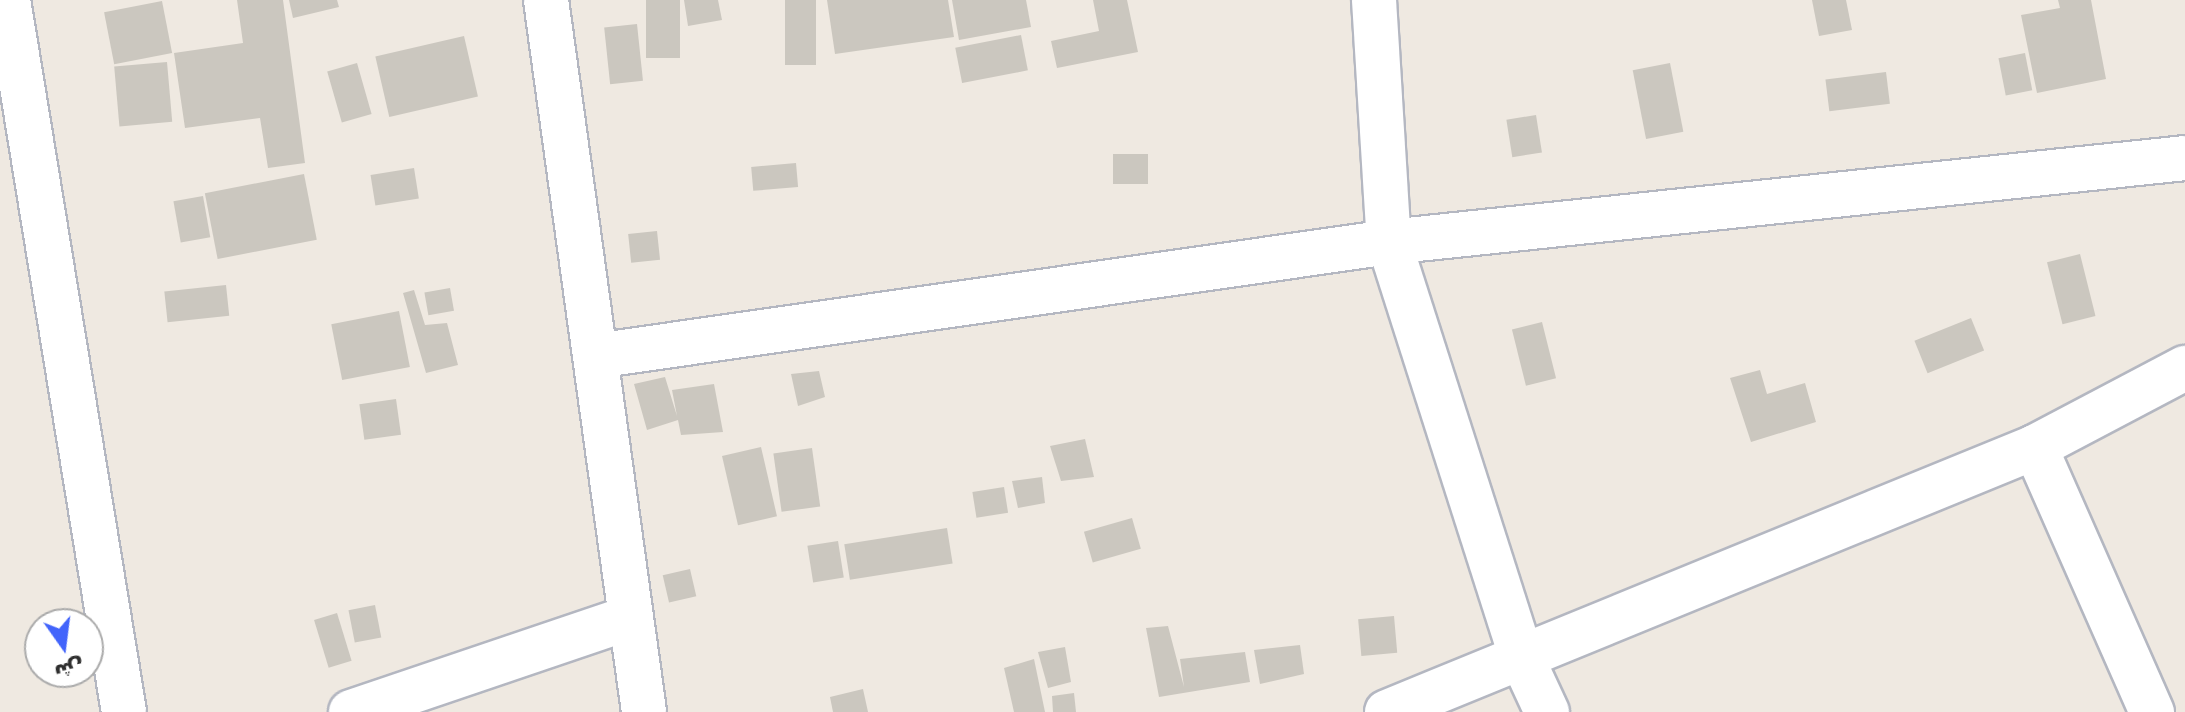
<!DOCTYPE html>
<html>
<head>
<meta charset="utf-8">
<style>
	body { margin:0 }
	#map { position:relative; width:2185px; height:712px; overflow:hidden; background:#efe9e1; font-family:"DejaVu Sans","Noto Naskh Arabic",sans-serif }
	div>[style] { position:absolute }
	.building>* { inset:0; background:#cbc7bf; transform-origin:0 0 }
	.roads { filter:drop-shadow(2px 0 #b4b7c1) drop-shadow(-2px 0 #b4b7c1) drop-shadow(0 2px #b4b7c1) drop-shadow(0 -2px #b4b7c1) }
	.minor>* { height:44px; margin:-22px; padding:0 22px; transform-origin:22px; border-radius:22px; background:#fff }
	span { translate:-50% -50%; white-space:nowrap; text-align:center; line-height:1.15; -webkit-text-stroke:8px #fff; paint-order:stroke }
	.north { position:absolute; left:24px; top:608px; width:80px; height:80px; box-sizing:border-box; background:#fff; border:2px solid #ababab; border-radius:50%; rotate:166deg; font-size:22px; font-weight:700; line-height:32px; text-align:center; color:#2e2e2e }
	.north::after { content:''; display:block; margin:auto; width:28px; height:36px; background:#4264fb; clip-path:polygon(50% 0,100% 100%,50% 72%,0 100%) }
</style>
</head>
<body>
<div id="map">
	<div class="building">
		<div style="clip-path:polygon(237px 0,283px 0,305px 163px,268px 168px,260px 118px,185px 128px,174px 53px,243px 43px)"></div>
		<div style="clip-path:polygon(289px 0,337px 0,339px 7px,293px 18px)"></div>
		<div style="left:646px;top:0;width:34px;height:58px"></div>
		<div style="clip-path:polygon(684px 0,718px 0,722px 20px,688px 26px)"></div>
		<div style="left:785px;top:0;width:31px;height:65px"></div>
		<div style="clip-path:polygon(827px 0,948px 0,954px 37px,835px 54px)"></div>
		<div style="clip-path:polygon(952px 0,1026px 0,1031px 27px,959px 40px)"></div>
		<div style="clip-path:polygon(1093px 0,1127px 0,1138px 52px,1057px 68px,1051px 41px,1099px 31px)"></div>
		<div style="clip-path:polygon(1812px 0,1846px 0,1852px 30px,1819px 36px)"></div>
		<div style="clip-path:polygon(2058px 0,2091px 0,2106px 79px,2037px 93px,2021px 15px,2060px 8px)"></div>
		<div style="left:162px;top:1px;width:53px;height:59px;rotate:79deg"></div>
		<div style="left:637px;top:24px;width:57px;height:33px;rotate:84deg"></div>
		<div style="left:1021px;top:35px;width:36px;height:67px;rotate:79deg"></div>
		<div style="left:464px;top:36px;width:62px;height:91px;rotate:77deg"></div>
		<div style="left:2025px;top:53px;width:38px;height:27px;rotate:79deg"></div>
		<div style="left:167px;top:62px;width:60px;height:53px;rotate:85deg"></div>
		<div style="left:357px;top:63px;width:53px;height:31px;rotate:74deg"></div>
		<div style="left:1670px;top:63px;width:70px;height:38px;rotate:79deg"></div>
		<div style="left:1886px;top:72px;width:32px;height:61px;rotate:83deg"></div>
		<div style="left:1536px;top:115px;width:38px;height:30px;rotate:81deg"></div>
		<div style="left:1148px;top:154px;width:30px;height:35px;rotate:90deg"></div>
		<div style="left:796px;top:163px;width:24px;height:45px;rotate:85deg"></div>
		<div style="left:414px;top:168px;width:31px;height:44px;rotate:81deg"></div>
		<div style="left:304px;top:174px;width:67px;height:101px;rotate:79deg"></div>
		<div style="left:203px;top:196px;width:42px;height:30px;rotate:80deg"></div>
		<div style="left:657px;top:231px;width:29px;height:29px;rotate:84deg"></div>
		<div style="left:2080px;top:254px;width:64px;height:34px;rotate:76deg"></div>
		<div style="left:226px;top:285px;width:31px;height:62px;rotate:84deg"></div>
		<div style="left:450px;top:288px;width:23px;height:26px;rotate:80deg"></div>
		<div style="clip-path:polygon(414px 290px,425px 325px,447px 323px,458px 365px,426px 373px,403px 293px)"></div>
		<div style="left:399px;top:311px;width:57px;height:69px;rotate:79deg"></div>
		<div style="left:1971px;top:318px;width:35px;height:61px;rotate:68deg"></div>
		<div style="left:1542px;top:322px;width:58px;height:31px;rotate:76deg"></div>
		<div style="clip-path:polygon(1760px 370px,1767px 394px,1805px 383px,1816px 422px,1751px 442px,1730px 378px)"></div>
		<div style="clip-path:polygon(819px 371px,825px 397px,798px 406px,791px 374px)"></div>
		<div style="clip-path:polygon(665px 377px,677px 416px,672px 390px,714px 384px,723px 432px,681px 435px,678px 420px,647px 430px,634px 384px)"></div>
		<div style="left:396px;top:399px;width:36px;height:37px;rotate:82deg"></div>
		<div style="clip-path:polygon(1085px 439px,1094px 477px,1061px 481px,1050px 446px)"></div>
		<div style="left:761px;top:447px;width:71px;height:40px;rotate:77deg"></div>
		<div style="left:812px;top:448px;width:59px;height:39px;rotate:82deg"></div>
		<div style="clip-path:polygon(1042px 477px,1045px 503px,1018px 508px,1012px 481px)"></div>
		<div style="left:1004px;top:487px;width:26px;height:32px;rotate:81deg"></div>
		<div style="left:1132px;top:518px;width:32px;height:50px;rotate:74deg"></div>
		<div style="left:947px;top:528px;width:36px;height:104px;rotate:81deg"></div>
		<div style="left:838px;top:541px;width:37px;height:31px;rotate:81deg"></div>
		<div style="left:690px;top:569px;width:28px;height:28px;rotate:77deg"></div>
		<div style="left:375px;top:605px;width:33px;height:27px;rotate:79deg"></div>
		<div style="left:337px;top:613px;width:50px;height:24px;rotate:73deg"></div>
		<div style="left:1394px;top:616px;width:37px;height:36px;rotate:85deg"></div>
		<div style="clip-path:polygon(1168px 626px,1184px 687px,1180px 659px,1245px 652px,1250px 682px,1159px 697px,1146px 628px)"></div>
		<div style="clip-path:polygon(1300px 645px,1304px 674px,1260px 684px,1254px 650px)"></div>
		<div style="clip-path:polygon(1065px 647px,1071px 682px,1048px 688px,1038px 652px)"></div>
		<div style="clip-path:polygon(1034px 659px,1045px 712px,1014px 712px,1004px 668px)"></div>
		<div style="clip-path:polygon(863px 689px,868px 712px,833px 712px,830px 697px)"></div>
		<div style="clip-path:polygon(1074px 693px,1076px 712px,1053px 712px,1052px 696px)"></div>
	</div>
	<div class="roads">
		<div class="minor">
			<div style="left:8px;top:0;width:721px;rotate:80.75deg"></div>
			<div style="left:546px;top:0;width:719px;rotate:82.16deg"></div>
			<div style="left:1374px;top:0;width:242px;rotate:86.5deg"></div>
			<div style="left:1389px;top:242px;width:435px;rotate:72.3deg"></div>
			<div style="left:1521px;top:656px;width:62px;rotate:65.1deg"></div>
			<div style="left:595px;top:356px;width:802px;rotate:-8.17deg"></div>
			<div style="left:1389px;top:242px;width:800px;rotate:-6.02deg"></div>
			<div style="left:2035px;top:447px;width:290px;rotate:66.2deg"></div>
			<div style="left:351px;top:712px;width:293px;rotate:-18.7deg"></div>
			<div style="left:1387px;top:712px;width:700px;rotate:-22.24deg"></div>
			<div style="left:2035px;top:447px;width:170px;rotate:-27.8deg"></div>
		</div>
	</div>
	<div class="north">ش</div>
</div>
</body>
</html>
